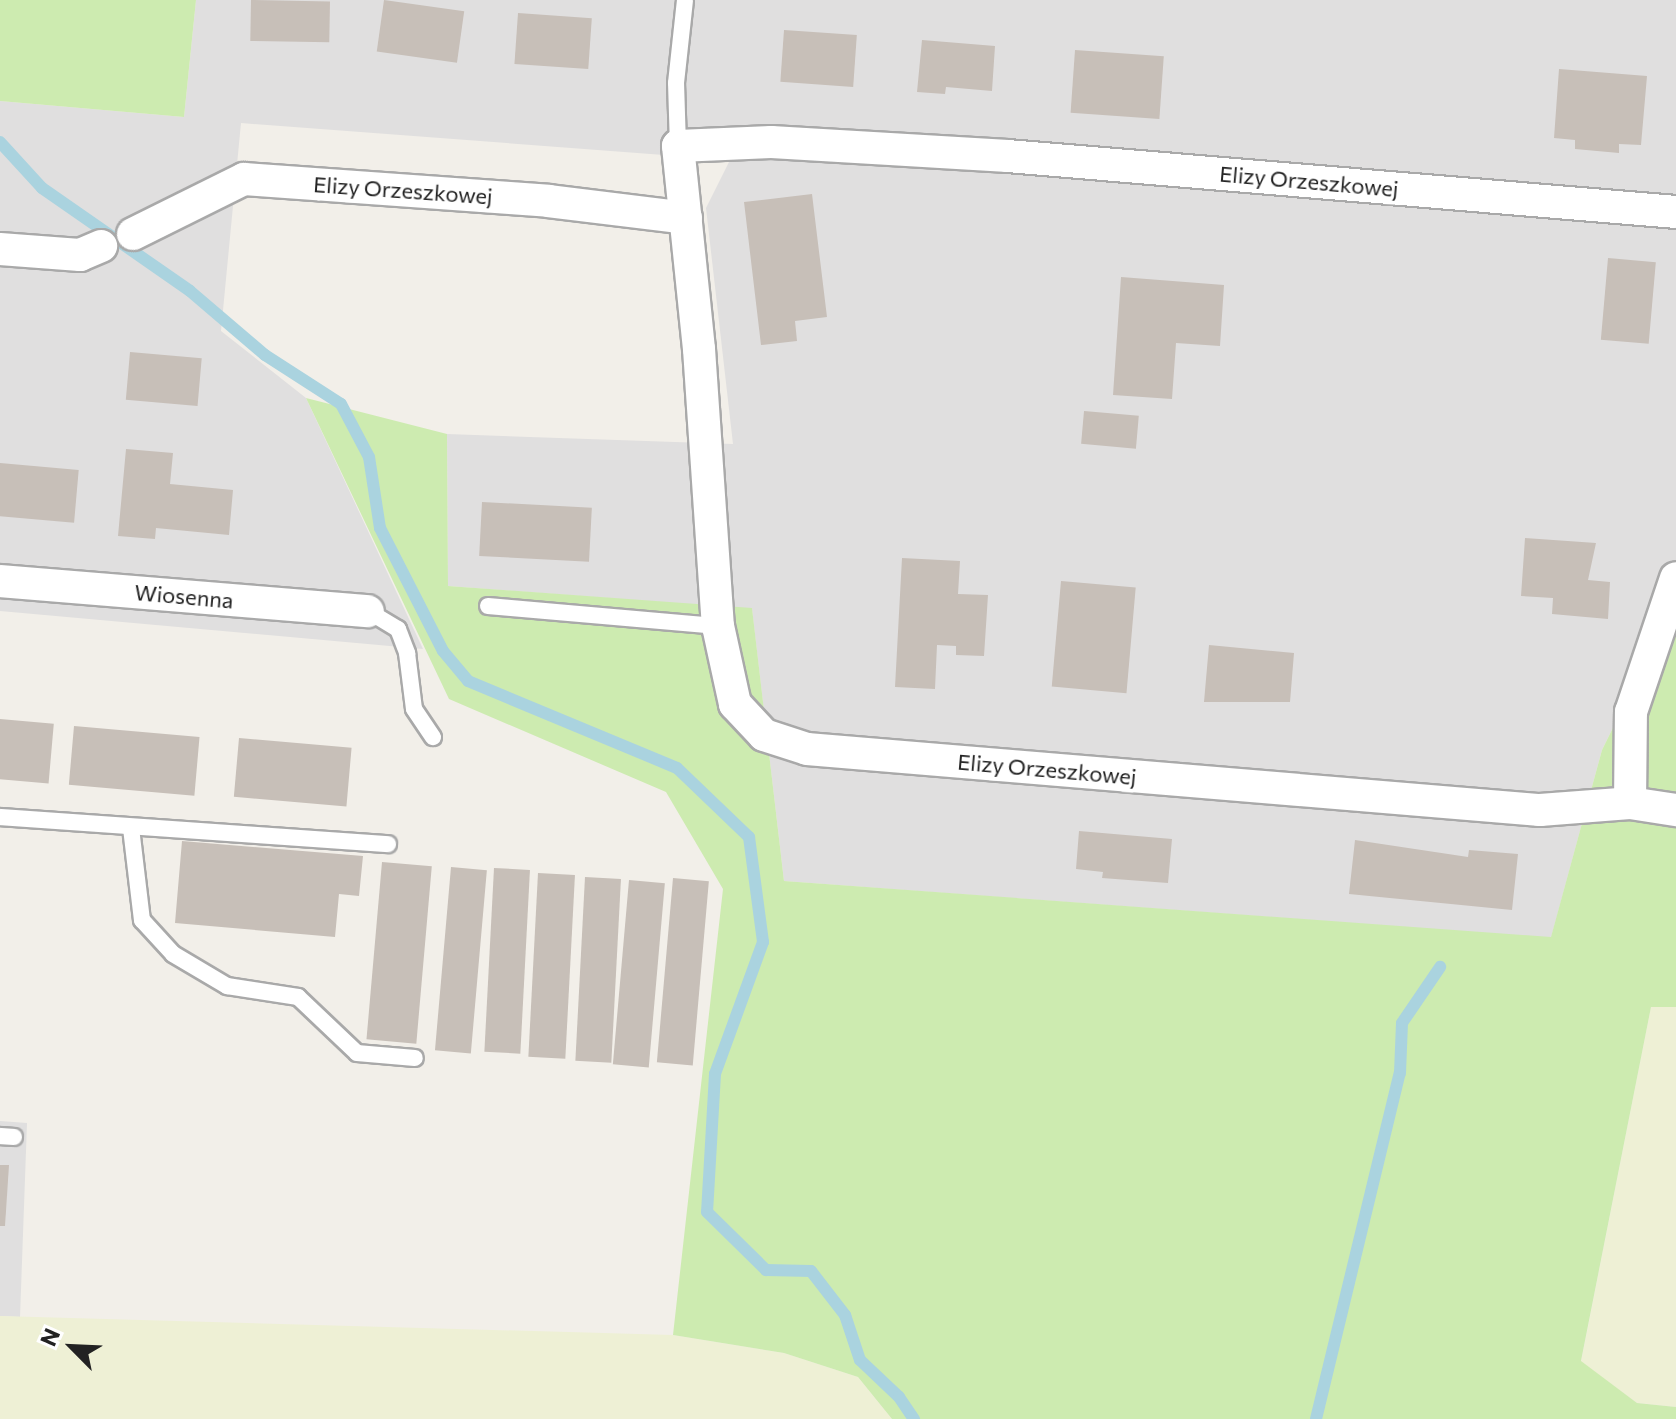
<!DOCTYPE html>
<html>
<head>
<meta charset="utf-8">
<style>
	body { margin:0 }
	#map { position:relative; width:1676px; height:1419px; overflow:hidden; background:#f2efe9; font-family:Commissioner,sans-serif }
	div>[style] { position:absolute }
	.residential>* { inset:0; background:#e0dfdf }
	.farmland>* { inset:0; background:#eef0d5 }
	.grass>* { inset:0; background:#cdebb0 }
	.stream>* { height:12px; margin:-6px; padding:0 6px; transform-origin:6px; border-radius:6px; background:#aad3df }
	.building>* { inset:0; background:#c7bfb8; transform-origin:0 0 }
	.roads { filter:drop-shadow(2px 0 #a9a9a9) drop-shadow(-2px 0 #a9a9a9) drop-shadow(0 2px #a9a9a9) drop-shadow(0 -2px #a9a9a9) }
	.service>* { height:16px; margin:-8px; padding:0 8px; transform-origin:8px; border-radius:8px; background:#fff }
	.minor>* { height:32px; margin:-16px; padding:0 16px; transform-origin:16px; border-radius:16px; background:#fff }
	span { translate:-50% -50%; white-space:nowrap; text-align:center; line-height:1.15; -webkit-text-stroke:7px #fff; paint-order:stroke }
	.street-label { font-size:22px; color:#222 }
	.north { position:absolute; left:32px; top:1307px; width:80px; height:80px; -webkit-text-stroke:6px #fff; paint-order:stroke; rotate:294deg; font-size:22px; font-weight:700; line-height:32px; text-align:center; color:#222 }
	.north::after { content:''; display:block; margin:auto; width:28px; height:36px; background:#222; clip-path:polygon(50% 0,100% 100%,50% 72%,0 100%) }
</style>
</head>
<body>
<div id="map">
	<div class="residential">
		<div style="clip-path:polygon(196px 0,1676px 0,1676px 600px,1602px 750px,1551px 938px,784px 881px,752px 609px,448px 586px,447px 434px,733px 444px,706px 208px,730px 160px,241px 123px,221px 331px,306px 398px,423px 649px,0 611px,0 101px,184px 117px)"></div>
		<div style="clip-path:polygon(0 1121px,27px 1123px,20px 1317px,0 1316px)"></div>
	</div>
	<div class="farmland">
		<div style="clip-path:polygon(1651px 1007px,1676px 1007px,1676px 1407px,1637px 1403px,1581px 1362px)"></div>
		<div style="clip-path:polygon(0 1316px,673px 1335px,784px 1353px,858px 1377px,892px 1419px,0 1419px)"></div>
	</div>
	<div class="grass">
		<div style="clip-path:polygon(0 0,196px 0,184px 117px,0 101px)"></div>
		<div style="clip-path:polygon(306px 398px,447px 434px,448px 586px,752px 608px,784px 881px,1551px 937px,1602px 750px,1676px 600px,1676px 1007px,1651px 1007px,1581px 1361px,1637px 1403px,1676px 1407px,1676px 1419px,892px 1419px,858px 1377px,784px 1353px,673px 1335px,723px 889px,666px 792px,449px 699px)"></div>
	</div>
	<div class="stream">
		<div style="left:0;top:142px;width:62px;rotate:47.6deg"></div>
		<div style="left:42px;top:188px;width:180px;rotate:34.8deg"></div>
		<div style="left:190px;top:291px;width:99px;rotate:40.5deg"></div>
		<div style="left:265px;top:355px;width:90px;rotate:32.8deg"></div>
		<div style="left:341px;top:404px;width:60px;rotate:62.2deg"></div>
		<div style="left:369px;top:457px;width:72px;rotate:81.2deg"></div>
		<div style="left:380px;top:528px;width:138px;rotate:62.9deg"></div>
		<div style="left:443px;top:651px;width:39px;rotate:50deg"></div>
		<div style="left:468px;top:681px;width:226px;rotate:22.6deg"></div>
		<div style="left:677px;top:768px;width:100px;rotate:43.8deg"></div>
		<div style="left:749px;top:837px;width:106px;rotate:82.4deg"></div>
		<div style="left:763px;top:942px;width:140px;rotate:110deg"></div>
		<div style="left:715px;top:1074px;width:138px;rotate:93.3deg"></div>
		<div style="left:707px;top:1212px;width:83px;rotate:44.5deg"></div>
		<div style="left:766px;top:1270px;width:45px;rotate:1.3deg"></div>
		<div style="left:811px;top:1271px;width:56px;rotate:52.3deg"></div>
		<div style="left:845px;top:1315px;width:47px;rotate:71.6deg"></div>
		<div style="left:860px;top:1360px;width:54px;rotate:43.5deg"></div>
		<div style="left:899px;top:1397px;width:27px;rotate:56deg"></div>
		<div style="left:1316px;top:1419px;width:356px;rotate:-76.4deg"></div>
		<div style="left:1400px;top:1073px;width:50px;rotate:-87.7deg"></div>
		<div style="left:1402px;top:1023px;width:68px;rotate:-55.8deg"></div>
	</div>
	<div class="building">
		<div style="left:251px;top:0;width:79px;height:41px;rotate:1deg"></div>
		<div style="left:384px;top:0;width:81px;height:52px;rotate:8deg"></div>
		<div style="left:518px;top:13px;width:74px;height:51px;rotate:4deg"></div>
		<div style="left:784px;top:30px;width:73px;height:52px;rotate:4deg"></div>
		<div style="clip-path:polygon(922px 40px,995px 46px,992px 91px,946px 87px,945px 94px,917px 92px)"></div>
		<div style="left:1075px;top:50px;width:89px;height:63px;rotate:4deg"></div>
		<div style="clip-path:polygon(1559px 69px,1647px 76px,1641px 145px,1619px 144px,1619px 153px,1575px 149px,1575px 140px,1554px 138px)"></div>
		<div style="clip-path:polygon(812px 194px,827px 317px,795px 321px,797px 341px,761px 345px,744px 202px)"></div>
		<div style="left:1608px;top:258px;width:48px;height:82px;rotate:5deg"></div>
		<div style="clip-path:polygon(1121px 277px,1224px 285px,1220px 346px,1176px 343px,1172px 399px,1113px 395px)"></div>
		<div style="left:130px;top:352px;width:72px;height:48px;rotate:5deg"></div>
		<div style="left:1084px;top:411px;width:55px;height:33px;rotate:5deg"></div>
		<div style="clip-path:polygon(126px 449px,173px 453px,170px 484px,233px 490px,229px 535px,156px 528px,155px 539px,118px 536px)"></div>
		<div style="left:0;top:463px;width:79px;height:53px;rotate:5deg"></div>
		<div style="left:482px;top:502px;width:110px;height:54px;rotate:3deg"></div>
		<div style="clip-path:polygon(1525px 538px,1596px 543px,1588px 580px,1610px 582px,1608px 619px,1552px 614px,1553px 598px,1521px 596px)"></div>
		<div style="clip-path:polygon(902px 558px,960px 561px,958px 594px,988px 595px,984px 656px,956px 655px,956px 646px,937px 645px,935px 689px,895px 687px)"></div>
		<div style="left:1061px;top:581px;width:75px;height:106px;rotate:5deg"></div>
		<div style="clip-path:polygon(1209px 645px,1294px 653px,1290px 702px,1204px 702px)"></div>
		<div style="left:0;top:719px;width:54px;height:60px;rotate:5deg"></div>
		<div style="left:74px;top:726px;width:126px;height:59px;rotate:5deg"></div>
		<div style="left:239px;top:738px;width:113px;height:59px;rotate:5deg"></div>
		<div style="clip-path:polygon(1079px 831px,1172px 839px,1168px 883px,1102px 878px,1103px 872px,1076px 869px)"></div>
		<div style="clip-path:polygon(1355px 840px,1468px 857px,1469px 850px,1518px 854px,1512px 910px,1349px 894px)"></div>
		<div style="clip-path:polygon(182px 841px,363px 856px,359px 896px,339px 894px,335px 937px,175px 923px)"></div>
		<div style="left:382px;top:862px;width:50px;height:178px;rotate:5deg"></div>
		<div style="left:451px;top:867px;width:36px;height:184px;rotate:5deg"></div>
		<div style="left:494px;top:868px;width:36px;height:184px;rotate:3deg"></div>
		<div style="left:538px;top:873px;width:37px;height:184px;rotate:3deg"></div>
		<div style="left:585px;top:877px;width:36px;height:184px;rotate:3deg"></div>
		<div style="left:673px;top:878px;width:36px;height:185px;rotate:5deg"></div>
		<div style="left:629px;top:880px;width:36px;height:185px;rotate:5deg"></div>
		<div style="clip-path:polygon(0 1165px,9px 1165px,5px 1226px,0 1226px)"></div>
	</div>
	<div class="roads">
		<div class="service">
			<div style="left:678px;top:146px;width:63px;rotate:-91.8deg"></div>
			<div style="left:676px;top:83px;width:83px;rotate:-83.8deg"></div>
			<div style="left:488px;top:606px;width:231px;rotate:5deg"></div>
			<div style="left:368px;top:611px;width:35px;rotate:31deg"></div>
			<div style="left:398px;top:629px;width:26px;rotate:69deg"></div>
			<div style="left:407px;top:653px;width:56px;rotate:82.9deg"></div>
			<div style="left:414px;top:709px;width:34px;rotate:56deg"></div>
			<div style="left:0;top:817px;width:389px;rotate:4deg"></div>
			<div style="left:131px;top:828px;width:93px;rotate:83.2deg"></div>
			<div style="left:142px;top:920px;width:46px;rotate:47.6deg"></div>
			<div style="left:173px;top:954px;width:63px;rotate:30.7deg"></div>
			<div style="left:227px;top:986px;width:72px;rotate:8.8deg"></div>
			<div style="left:298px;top:997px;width:81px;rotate:43.5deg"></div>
			<div style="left:357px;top:1053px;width:58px;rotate:4.9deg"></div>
			<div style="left:0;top:1136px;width:14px;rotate:4deg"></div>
		</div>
		<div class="minor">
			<div style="left:1676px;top:212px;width:670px;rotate:-175.21deg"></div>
			<div style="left:1008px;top:156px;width:237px;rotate:-176.6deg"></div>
			<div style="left:771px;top:142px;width:93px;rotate:177.5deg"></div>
			<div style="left:678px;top:146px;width:204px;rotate:84.1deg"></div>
			<div style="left:699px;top:349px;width:278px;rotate:86.1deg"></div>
			<div style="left:718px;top:626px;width:80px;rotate:77.7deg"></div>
			<div style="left:735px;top:704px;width:42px;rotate:46.9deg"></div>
			<div style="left:764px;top:735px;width:45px;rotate:18deg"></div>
			<div style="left:807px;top:749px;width:736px;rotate:4.76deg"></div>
			<div style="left:1540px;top:810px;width:90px;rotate:-4.4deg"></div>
			<div style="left:1630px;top:803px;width:47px;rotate:8.7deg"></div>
			<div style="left:133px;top:234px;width:124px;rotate:-26.4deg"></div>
			<div style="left:244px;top:179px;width:305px;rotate:4.1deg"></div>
			<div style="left:548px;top:201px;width:139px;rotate:7deg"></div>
			<div style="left:0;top:249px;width:80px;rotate:4.3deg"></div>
			<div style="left:80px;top:255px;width:23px;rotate:-23deg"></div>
			<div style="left:0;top:581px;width:369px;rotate:4.7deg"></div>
			<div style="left:1630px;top:803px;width:91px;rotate:-89.4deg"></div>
			<div style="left:1631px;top:712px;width:141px;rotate:-71.4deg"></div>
		</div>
	</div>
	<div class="street-label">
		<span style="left:1309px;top:181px;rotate:5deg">Elizy Orzeszkowej</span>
		<span style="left:403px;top:190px;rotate:4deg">Elizy Orzeszkowej</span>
		<span style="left:184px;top:596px;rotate:5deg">Wiosenna</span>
		<span style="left:1047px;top:769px;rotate:5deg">Elizy Orzeszkowej</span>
	</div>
	<div class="north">N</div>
</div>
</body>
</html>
